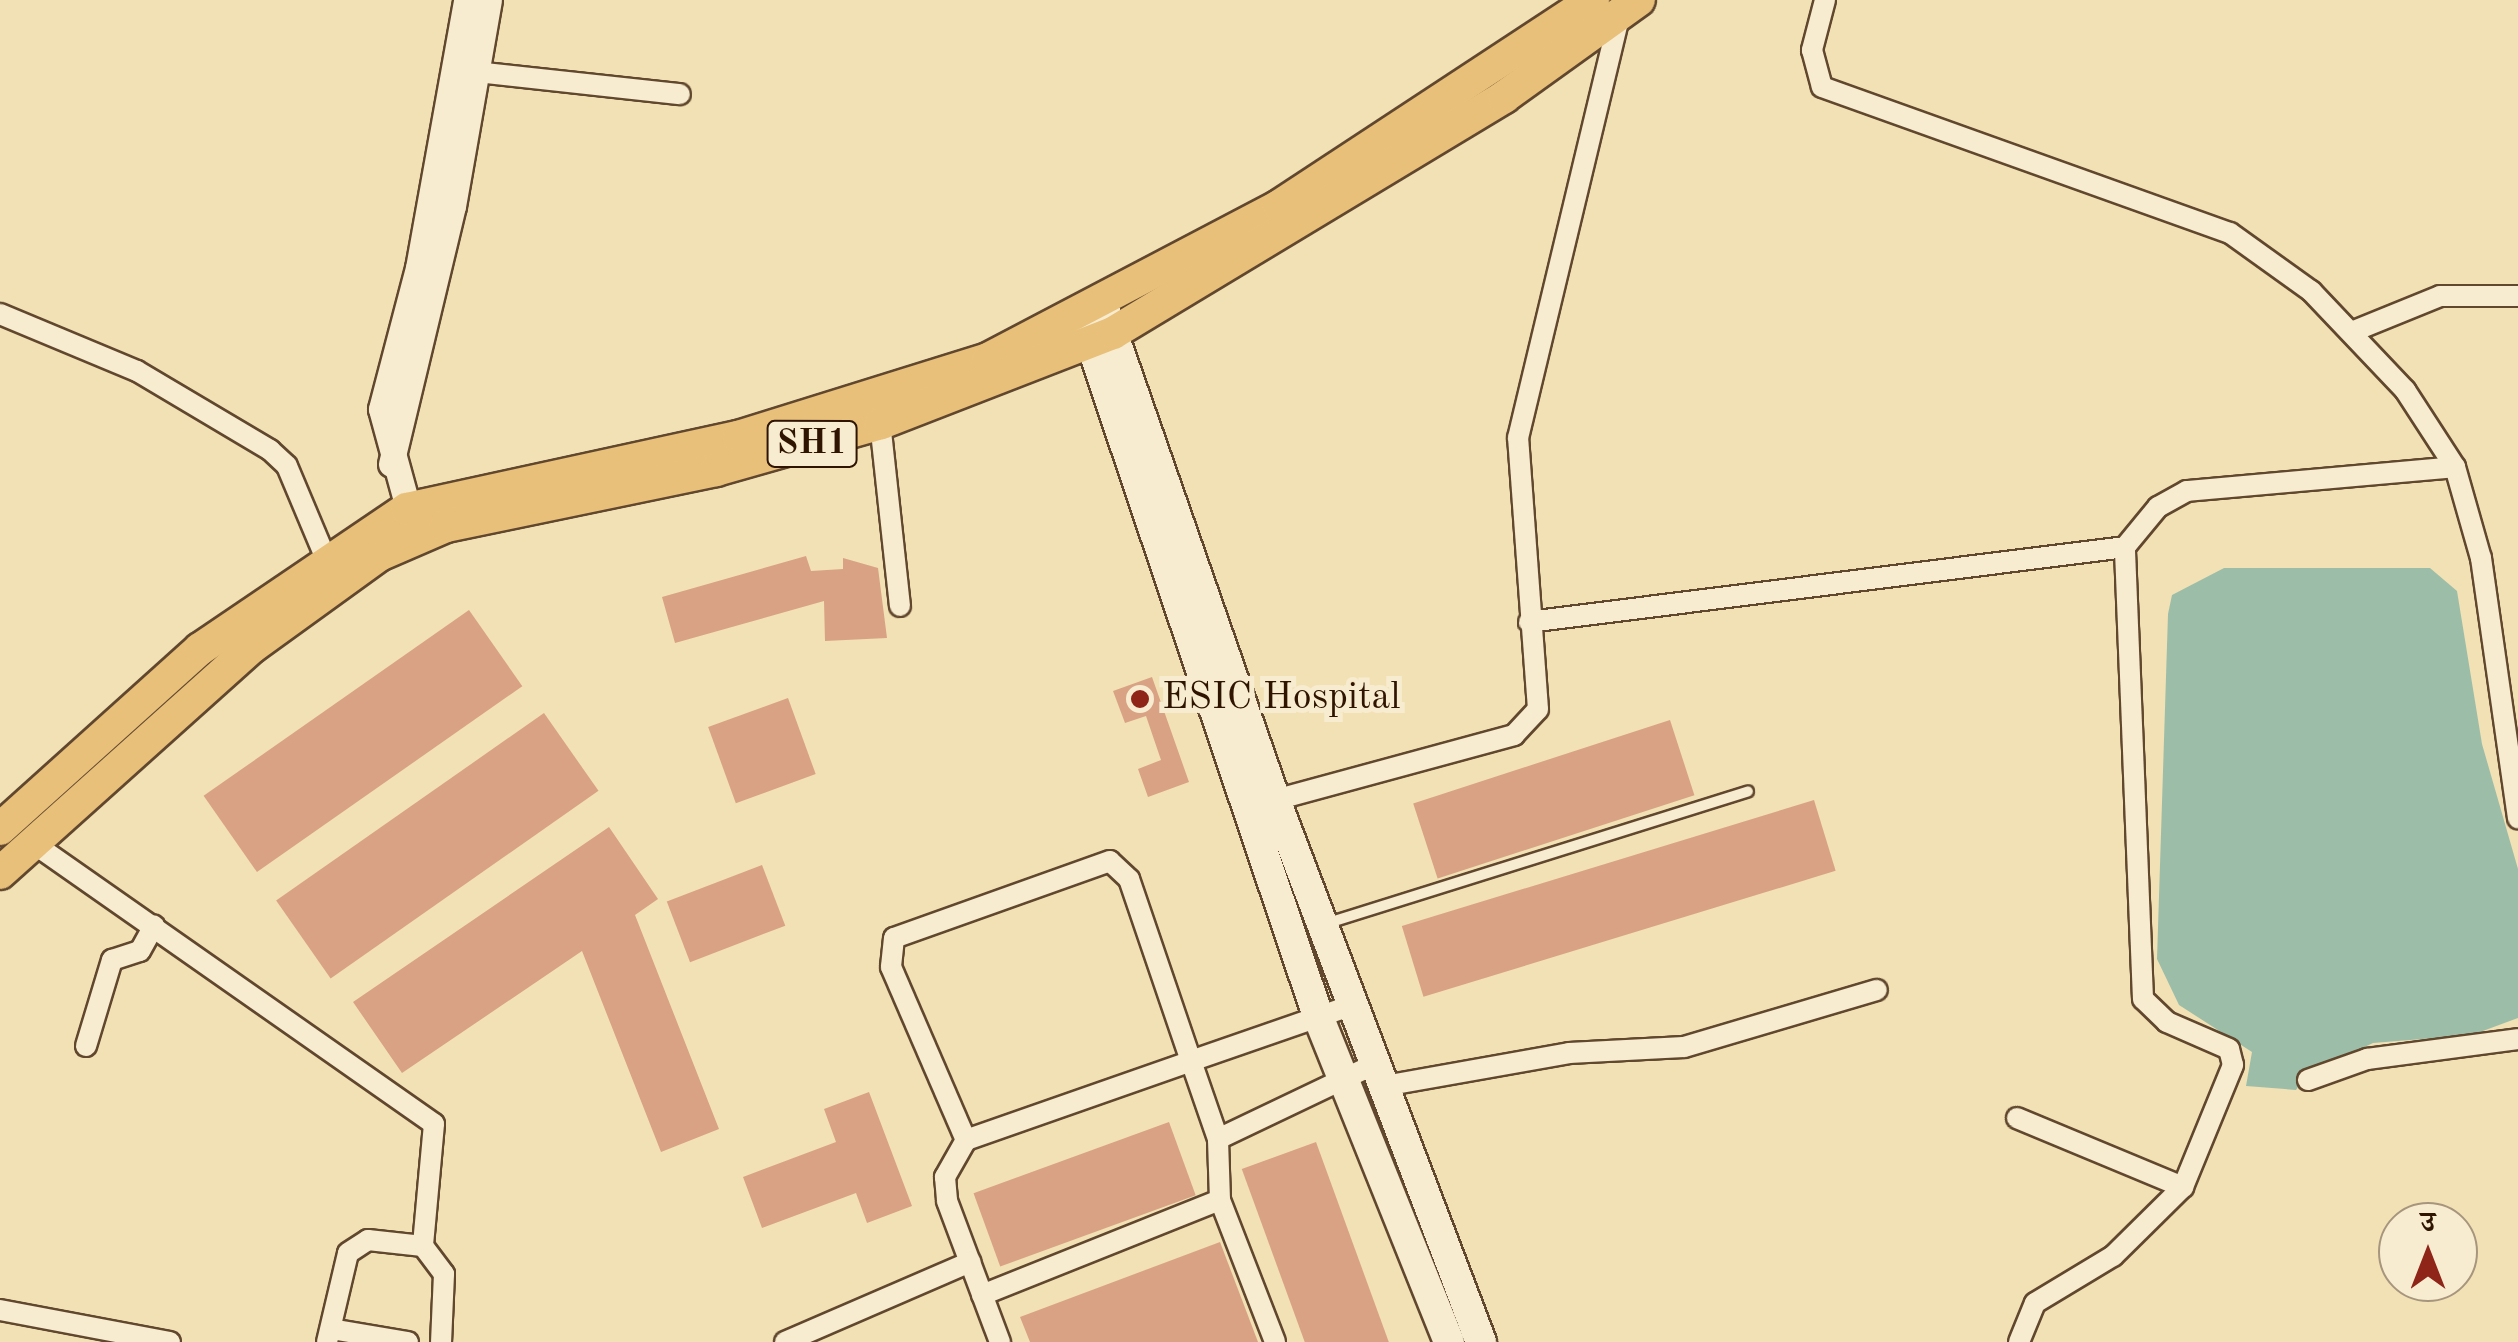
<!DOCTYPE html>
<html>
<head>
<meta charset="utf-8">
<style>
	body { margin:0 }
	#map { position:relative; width:2518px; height:1342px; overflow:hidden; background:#f2e1b5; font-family:"Old Standard TT","Noto Serif Devanagari",serif }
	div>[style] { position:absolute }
	.water>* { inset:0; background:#9cbea9 }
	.building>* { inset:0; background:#d9a284; transform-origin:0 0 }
	.roads { filter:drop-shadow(2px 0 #60472e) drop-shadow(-2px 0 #60472e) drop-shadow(0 2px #60472e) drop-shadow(0 -2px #60472e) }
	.service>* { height:10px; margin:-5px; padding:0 5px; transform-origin:5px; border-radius:5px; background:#f7eccf }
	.minor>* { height:20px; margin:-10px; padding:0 10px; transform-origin:10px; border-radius:10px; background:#f7eccf }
	.tertiary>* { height:25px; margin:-12.5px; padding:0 12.5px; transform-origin:12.5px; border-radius:12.5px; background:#f7eccf }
	.secondary>* { height:30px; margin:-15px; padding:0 15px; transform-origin:15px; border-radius:15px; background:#f7eccf }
	.primary>* { height:32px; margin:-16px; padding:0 16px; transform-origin:16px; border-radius:16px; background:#e9c07a }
	.dots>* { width:28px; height:28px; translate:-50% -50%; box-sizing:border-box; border:5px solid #f7eccf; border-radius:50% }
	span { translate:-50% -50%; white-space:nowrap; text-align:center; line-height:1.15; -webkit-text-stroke:10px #f7eccf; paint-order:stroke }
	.shield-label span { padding:2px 8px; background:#f7eccf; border:2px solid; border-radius:8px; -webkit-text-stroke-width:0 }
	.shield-label { font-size:35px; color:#2f1401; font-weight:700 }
	.poi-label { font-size:38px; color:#2f1401 }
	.left { translate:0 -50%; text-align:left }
	.north { position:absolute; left:2378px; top:1202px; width:100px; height:100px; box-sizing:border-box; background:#f7eccf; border:2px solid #a7967d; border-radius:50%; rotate:0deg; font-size:28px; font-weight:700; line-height:40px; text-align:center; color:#2f1401 }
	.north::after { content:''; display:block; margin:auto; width:35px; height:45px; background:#8f2418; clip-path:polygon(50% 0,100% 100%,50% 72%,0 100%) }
</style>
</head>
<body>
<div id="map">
	<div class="water">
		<div style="clip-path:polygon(2224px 568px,2430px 568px,2457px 591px,2482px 744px,2518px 869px,2518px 1018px,2472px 1035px,2373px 1043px,2307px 1074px,2296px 1090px,2246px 1086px,2252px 1052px,2179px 1005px,2157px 959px,2168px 614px,2172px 595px)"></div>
	</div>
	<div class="building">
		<div style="clip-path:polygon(806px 556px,811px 571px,843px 569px,843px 558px,878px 568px,887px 638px,825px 641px,824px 601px,675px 643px,662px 597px)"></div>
		<div style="left:469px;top:610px;width:93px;height:324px;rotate:55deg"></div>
		<div style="clip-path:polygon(1152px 677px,1189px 782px,1148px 797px,1138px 769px,1161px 760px,1146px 716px,1125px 723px,1113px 691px)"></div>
		<div style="left:788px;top:698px;width:81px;height:85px;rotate:70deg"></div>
		<div style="left:544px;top:713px;width:95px;height:327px;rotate:55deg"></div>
		<div style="left:1670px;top:720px;width:79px;height:270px;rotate:72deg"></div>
		<div style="left:1814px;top:800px;width:74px;height:431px;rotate:73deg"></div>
		<div style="clip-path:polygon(609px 827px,658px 899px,635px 915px,719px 1129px,661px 1152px,582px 951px,402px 1073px,353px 1002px)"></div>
		<div style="left:762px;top:865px;width:65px;height:102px;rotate:69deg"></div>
		<div style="clip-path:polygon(869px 1092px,912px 1206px,867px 1223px,856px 1193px,762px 1228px,743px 1177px,836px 1142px,824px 1109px)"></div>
		<div style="left:1169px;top:1122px;width:78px;height:208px;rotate:70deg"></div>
		<div style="left:1316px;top:1142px;width:213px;height:79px;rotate:70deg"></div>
		<div style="clip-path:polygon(1220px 1242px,1258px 1342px,1030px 1342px,1020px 1317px)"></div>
	</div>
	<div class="roads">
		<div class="service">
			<div style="left:1328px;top:923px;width:440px;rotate:-17.4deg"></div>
		</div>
		<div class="minor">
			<div style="left:1825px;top:0;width:52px;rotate:104.6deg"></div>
			<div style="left:1812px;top:50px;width:38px;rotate:75deg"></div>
			<div style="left:1822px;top:87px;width:433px;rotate:19.7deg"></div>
			<div style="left:2230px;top:233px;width:100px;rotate:35.6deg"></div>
			<div style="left:2311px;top:291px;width:137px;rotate:46.5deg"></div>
			<div style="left:2405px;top:390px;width:92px;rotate:57deg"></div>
			<div style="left:2455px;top:467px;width:95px;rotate:74.1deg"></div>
			<div style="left:2481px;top:558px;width:263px;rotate:81.9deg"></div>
			<div style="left:476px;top:72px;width:205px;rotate:6.2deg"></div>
			<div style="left:0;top:314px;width:148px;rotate:22.6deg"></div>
			<div style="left:137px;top:371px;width:155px;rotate:30.7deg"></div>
			<div style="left:270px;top:450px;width:23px;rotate:43deg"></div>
			<div style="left:287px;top:466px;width:101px;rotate:67.2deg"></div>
			<div style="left:2354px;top:331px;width:93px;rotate:-22.1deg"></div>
			<div style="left:2440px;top:296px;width:78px"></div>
			<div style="left:879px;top:413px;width:194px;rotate:83.8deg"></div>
			<div style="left:1529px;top:622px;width:601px;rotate:-7.17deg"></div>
			<div style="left:2125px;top:547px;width:52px;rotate:-50.5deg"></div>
			<div style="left:2158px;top:507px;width:33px;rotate:-29deg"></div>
			<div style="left:2187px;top:491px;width:269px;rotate:-5.1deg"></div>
			<div style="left:1275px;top:800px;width:248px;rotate:-15.2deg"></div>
			<div style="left:1514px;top:735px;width:35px;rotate:-47deg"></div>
			<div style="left:1538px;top:709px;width:272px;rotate:-94.2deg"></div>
			<div style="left:1518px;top:438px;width:436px;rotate:-76.5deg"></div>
			<div style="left:30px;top:841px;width:493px;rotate:35deg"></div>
			<div style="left:434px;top:1124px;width:122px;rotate:95.2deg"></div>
			<div style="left:423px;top:1246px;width:35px;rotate:53deg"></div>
			<div style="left:444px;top:1274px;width:68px;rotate:92.5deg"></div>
			<div style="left:86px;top:1046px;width:90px;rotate:-73.2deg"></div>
			<div style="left:112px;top:960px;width:29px;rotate:-18deg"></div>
			<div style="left:140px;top:951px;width:29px;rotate:-61deg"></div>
			<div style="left:2308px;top:1080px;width:63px;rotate:-19.6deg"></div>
			<div style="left:2367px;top:1059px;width:152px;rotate:-7.5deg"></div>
			<div style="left:1384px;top:1086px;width:188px;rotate:-10.1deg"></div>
			<div style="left:1569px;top:1053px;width:115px;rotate:-3deg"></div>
			<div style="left:1684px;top:1047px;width:201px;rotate:-16.5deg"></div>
			<div style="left:2017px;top:1118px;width:180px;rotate:22.6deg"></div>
			<div style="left:1218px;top:1139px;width:83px;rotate:-109.1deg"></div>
			<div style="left:1191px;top:1061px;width:192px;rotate:-108.8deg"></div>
			<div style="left:1129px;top:879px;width:26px;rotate:-137deg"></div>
			<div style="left:1110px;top:861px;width:229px;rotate:160.4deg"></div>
			<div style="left:894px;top:938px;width:29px;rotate:96deg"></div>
			<div style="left:891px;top:967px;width:189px;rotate:66.6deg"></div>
			<div style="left:966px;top:1140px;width:238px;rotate:-19.3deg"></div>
			<div style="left:1191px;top:1061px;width:171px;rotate:-19.1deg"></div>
			<div style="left:966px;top:1140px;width:43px;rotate:119.6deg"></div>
			<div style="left:945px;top:1177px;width:24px;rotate:85deg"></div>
			<div style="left:947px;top:1201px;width:151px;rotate:69.4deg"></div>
			<div style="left:1220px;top:1200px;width:152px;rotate:68.8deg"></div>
			<div style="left:982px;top:1295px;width:256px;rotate:-21.8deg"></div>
			<div style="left:1220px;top:1200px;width:61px;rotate:-91.9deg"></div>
			<div style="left:1218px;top:1139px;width:174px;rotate:-25.5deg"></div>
			<div style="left:0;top:1310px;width:173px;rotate:10.7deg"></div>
			<div style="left:331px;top:1329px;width:78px;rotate:9.6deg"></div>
			<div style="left:327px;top:1342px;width:91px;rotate:-76.7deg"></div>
			<div style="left:348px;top:1253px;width:24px;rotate:-33deg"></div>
			<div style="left:368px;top:1240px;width:55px;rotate:6.2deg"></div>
			<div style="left:785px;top:1342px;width:202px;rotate:-23.4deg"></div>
			<div style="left:2019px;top:1342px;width:42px;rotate:-67.7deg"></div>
			<div style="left:2035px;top:1303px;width:91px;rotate:-31.1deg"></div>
			<div style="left:2113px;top:1256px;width:98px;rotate:-44.6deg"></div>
			<div style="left:2183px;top:1187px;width:132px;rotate:-67.7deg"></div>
			<div style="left:2233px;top:1065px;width:16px;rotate:-104deg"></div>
			<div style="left:2229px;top:1049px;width:68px;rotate:-156.5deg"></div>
			<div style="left:2167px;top:1022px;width:33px;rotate:-136deg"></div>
			<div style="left:2143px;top:999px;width:452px;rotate:-92.3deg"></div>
		</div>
		<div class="tertiary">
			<div style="left:391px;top:464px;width:265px;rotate:-76.5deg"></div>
			<div style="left:453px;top:206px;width:209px;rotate:-80.1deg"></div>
			<div style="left:413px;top:526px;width:121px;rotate:-105.3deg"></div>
			<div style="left:381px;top:409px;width:146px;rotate:-75.3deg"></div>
			<div style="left:418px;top:268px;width:272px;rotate:-79.8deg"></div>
		</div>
		<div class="secondary">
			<div style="left:1105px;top:312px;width:517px;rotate:70.79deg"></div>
			<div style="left:1275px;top:800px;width:580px;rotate:69.19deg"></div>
			<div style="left:1083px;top:319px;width:736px;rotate:71.37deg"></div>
			<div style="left:1318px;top:1016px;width:351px;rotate:68.1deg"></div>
		</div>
		<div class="primary">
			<div style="left:0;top:829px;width:269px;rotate:-42deg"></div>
			<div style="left:200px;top:649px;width:250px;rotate:-34.1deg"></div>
			<div style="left:407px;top:509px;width:339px;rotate:-12.3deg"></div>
			<div style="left:738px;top:437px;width:262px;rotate:-17.3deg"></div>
			<div style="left:988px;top:359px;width:329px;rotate:-27.7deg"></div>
			<div style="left:1279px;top:206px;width:376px;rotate:-33.3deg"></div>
			<div style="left:0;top:873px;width:338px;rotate:-41.9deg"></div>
			<div style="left:252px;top:647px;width:157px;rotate:-35.9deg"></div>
			<div style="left:379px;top:555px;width:73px;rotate:-23.4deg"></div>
			<div style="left:446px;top:526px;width:276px;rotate:-11.7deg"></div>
			<div style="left:716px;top:470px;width:172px;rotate:-15.9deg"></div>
			<div style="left:881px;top:423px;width:249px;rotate:-21.2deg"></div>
			<div style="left:1113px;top:333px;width:457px;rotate:-31.1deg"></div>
			<div style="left:1504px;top:97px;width:166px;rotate:-35.7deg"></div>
		</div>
	</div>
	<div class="dots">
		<div style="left:1140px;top:699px;background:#8f2418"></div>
	</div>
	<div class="shield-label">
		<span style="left:812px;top:444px">SH1</span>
	</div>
	<div class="poi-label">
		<span class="left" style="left:1162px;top:699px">ESIC Hospital</span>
	</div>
	<div class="north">उ</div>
</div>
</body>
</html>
